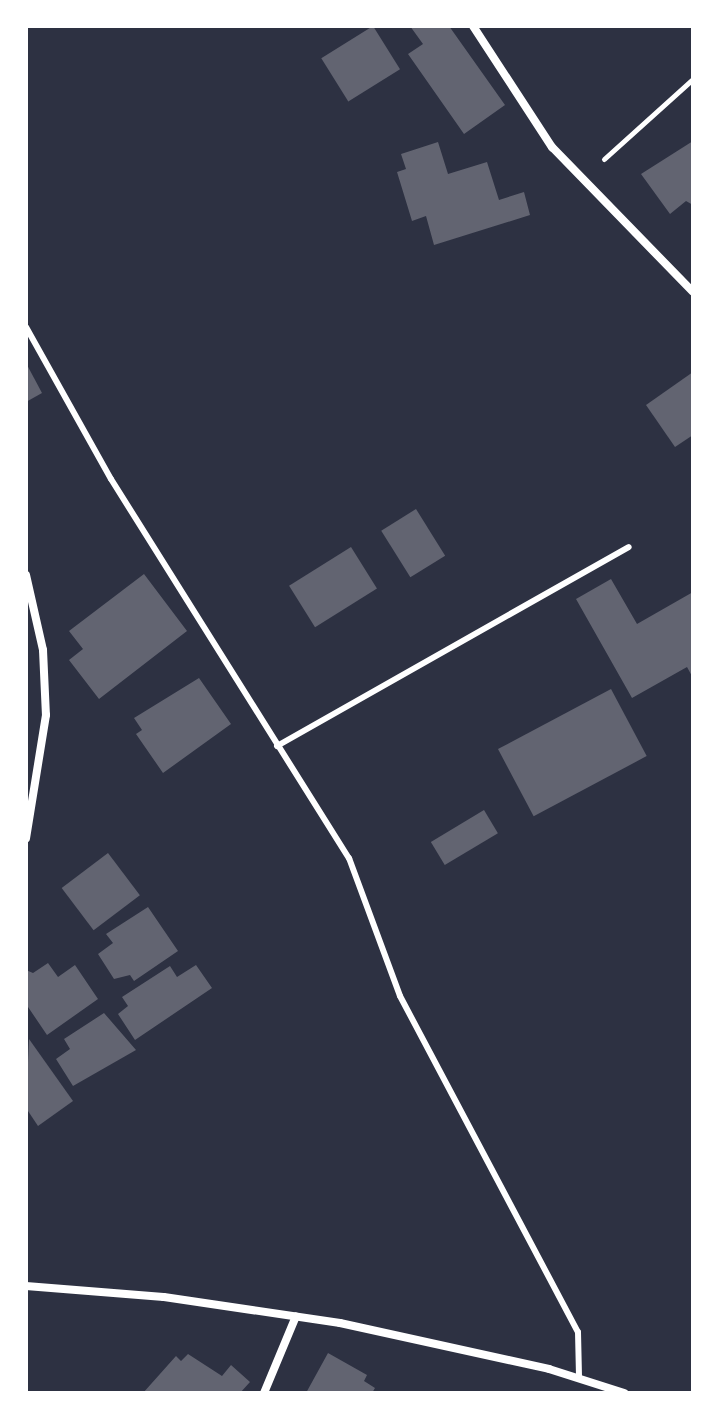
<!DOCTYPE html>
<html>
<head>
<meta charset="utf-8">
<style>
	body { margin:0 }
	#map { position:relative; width:719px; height:1419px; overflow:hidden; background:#2d3142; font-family:Literata,serif }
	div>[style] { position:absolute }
	.building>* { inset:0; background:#626471; transform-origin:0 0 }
	.path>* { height:5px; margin:-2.5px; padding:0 2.5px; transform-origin:2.5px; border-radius:2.5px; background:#fff }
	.service>* { height:6px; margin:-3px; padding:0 3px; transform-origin:3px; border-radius:3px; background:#fff }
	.minor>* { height:8px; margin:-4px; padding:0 4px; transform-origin:4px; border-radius:4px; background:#fff }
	span { translate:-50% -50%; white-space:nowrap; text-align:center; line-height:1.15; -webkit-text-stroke:8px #fff; paint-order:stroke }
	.frame { position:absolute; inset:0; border:28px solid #fff; pointer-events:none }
</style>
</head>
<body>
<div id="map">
	<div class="building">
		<div style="left:373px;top:26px;width:51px;height:61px;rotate:58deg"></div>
		<div style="clip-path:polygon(410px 26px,449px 26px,505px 105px,464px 134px,408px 54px,423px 44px)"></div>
		<div style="clip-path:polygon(693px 141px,693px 205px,686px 201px,670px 214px,641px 174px)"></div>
		<div style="clip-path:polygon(438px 142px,448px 174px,487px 162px,499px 200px,524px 192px,530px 215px,434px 245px,426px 216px,412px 221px,397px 172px,406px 169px,401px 154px)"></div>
		<div style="clip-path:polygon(26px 363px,42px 393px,26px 402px)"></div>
		<div style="clip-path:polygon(693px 372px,693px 435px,675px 447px,646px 405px)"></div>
		<div style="left:416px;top:509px;width:55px;height:41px;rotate:58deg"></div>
		<div style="left:351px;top:547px;width:49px;height:73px;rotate:58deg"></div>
		<div style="clip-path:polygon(144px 574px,187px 631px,99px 699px,69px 660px,83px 649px,69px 631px)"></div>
		<div style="clip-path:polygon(611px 579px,637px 624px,693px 592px,693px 678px,687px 667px,632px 698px,576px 599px)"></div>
		<div style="clip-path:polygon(199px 678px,231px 724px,163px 773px,136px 734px,142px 730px,134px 718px)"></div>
		<div style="left:611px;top:689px;width:76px;height:128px;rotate:62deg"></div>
		<div style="left:484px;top:810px;width:27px;height:62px;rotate:59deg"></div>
		<div style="left:108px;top:853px;width:53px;height:58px;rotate:53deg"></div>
		<div style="clip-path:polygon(148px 907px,178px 951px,134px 981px,130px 975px,114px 979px,98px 954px,113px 943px,106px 934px)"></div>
		<div style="clip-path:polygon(48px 963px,58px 977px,75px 965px,98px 999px,47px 1035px,26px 1004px,26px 970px,33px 973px)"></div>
		<div style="clip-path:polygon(196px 965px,212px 988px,135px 1040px,118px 1014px,128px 1006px,122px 997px,170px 966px,177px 977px)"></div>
		<div style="clip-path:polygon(104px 1013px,136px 1050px,73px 1086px,56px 1059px,70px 1049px,64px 1039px)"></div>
		<div style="clip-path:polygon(29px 1039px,73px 1101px,38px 1126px,26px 1108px)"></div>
		<div style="clip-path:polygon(328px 1353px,367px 1375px,364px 1381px,375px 1388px,372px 1393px,306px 1393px)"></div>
		<div style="clip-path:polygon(188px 1354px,222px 1376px,231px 1365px,250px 1382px,240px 1393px,143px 1393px,176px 1356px,181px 1361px)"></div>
	</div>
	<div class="path">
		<div style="left:604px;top:159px;width:120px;rotate:-42deg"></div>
	</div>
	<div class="service">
		<div style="left:26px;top:327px;width:174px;rotate:60.8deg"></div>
		<div style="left:111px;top:479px;width:448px;rotate:57.9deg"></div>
		<div style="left:349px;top:858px;width:147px;rotate:69.7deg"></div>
		<div style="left:400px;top:996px;width:380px;rotate:62.1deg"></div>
		<div style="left:578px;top:1332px;width:45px;rotate:88.7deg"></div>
		<div style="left:277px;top:746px;width:404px;rotate:-29.5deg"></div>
	</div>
	<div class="minor">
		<div style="left:473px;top:26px;width:145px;rotate:56.9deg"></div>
		<div style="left:552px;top:147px;width:202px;rotate:45.8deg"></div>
		<div style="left:26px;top:575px;width:77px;rotate:77.2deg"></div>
		<div style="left:43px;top:650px;width:65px;rotate:87.4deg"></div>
		<div style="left:46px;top:715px;width:125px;rotate:99.2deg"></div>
		<div style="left:26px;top:1286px;width:138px;rotate:4.6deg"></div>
		<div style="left:164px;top:1297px;width:178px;rotate:8.4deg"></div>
		<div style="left:340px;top:1323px;width:214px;rotate:12.4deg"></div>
		<div style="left:549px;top:1369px;width:79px;rotate:17.7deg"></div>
		<div style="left:264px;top:1393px;width:83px;rotate:-67.4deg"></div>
	</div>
	<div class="frame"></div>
</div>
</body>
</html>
